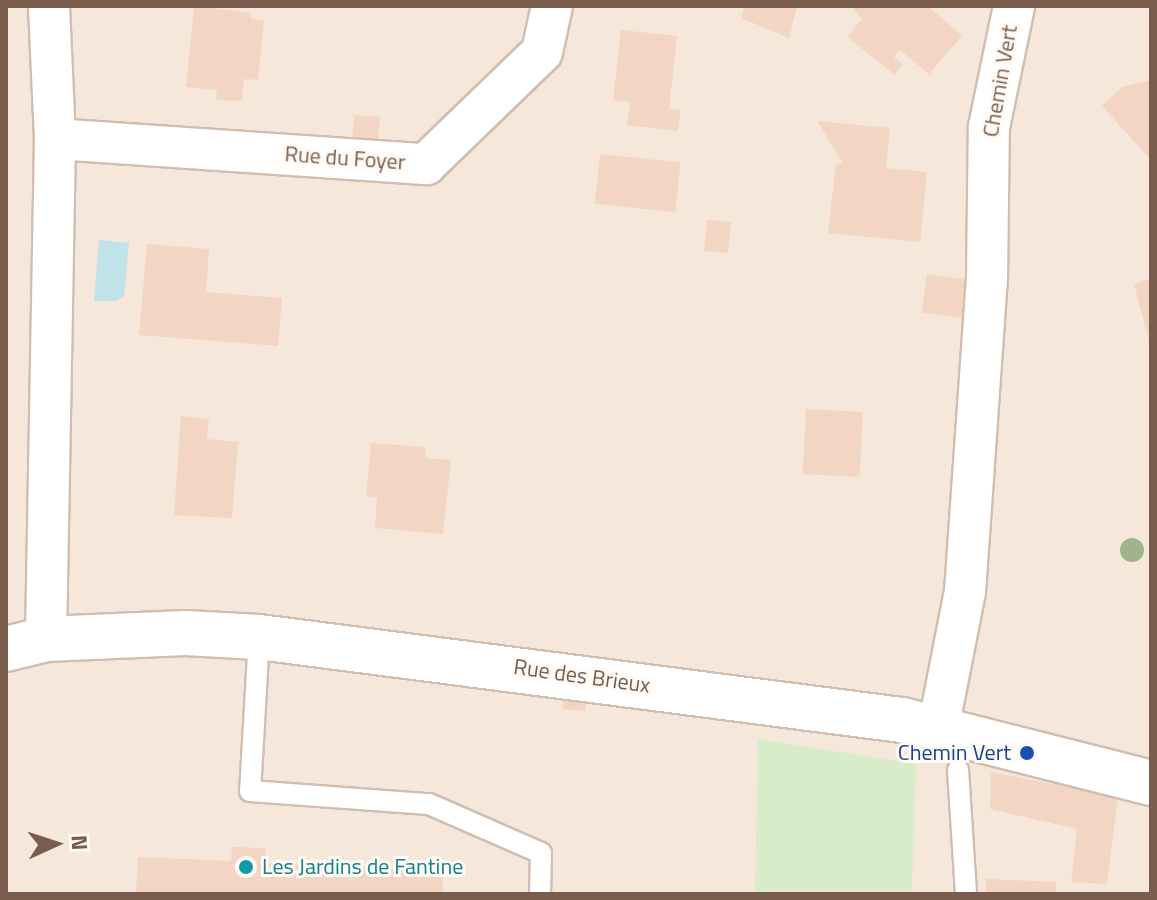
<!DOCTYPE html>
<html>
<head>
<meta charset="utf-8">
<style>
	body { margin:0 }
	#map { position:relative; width:1157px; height:900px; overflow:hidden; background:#fdf6ec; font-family:"Titillium Web",sans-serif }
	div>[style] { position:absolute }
	.residential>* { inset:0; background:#f5e8da; transform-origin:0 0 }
	.green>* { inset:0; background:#d8ecc9 }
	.water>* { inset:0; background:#bfe3e8 }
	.building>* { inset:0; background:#f3d5c3; transform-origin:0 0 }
	.roads { filter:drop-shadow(2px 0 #d1beb0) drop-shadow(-2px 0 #d1beb0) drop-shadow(0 2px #d1beb0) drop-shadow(0 -2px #d1beb0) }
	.service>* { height:20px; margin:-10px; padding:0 10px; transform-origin:10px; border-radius:10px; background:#fff }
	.minor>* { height:40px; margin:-20px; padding:0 20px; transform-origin:20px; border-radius:20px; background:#fff }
	.tertiary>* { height:44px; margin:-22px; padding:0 22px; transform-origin:22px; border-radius:22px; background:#fff }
	.trees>* { width:24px; height:24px; margin:-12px; border-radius:50%; background:#a0b28e }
	.dots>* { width:22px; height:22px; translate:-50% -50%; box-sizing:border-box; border:4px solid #fffaf3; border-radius:50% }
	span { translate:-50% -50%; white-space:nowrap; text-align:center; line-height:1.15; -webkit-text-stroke:6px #fffaf3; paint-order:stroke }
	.street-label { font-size:22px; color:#7a5c4d }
	.transit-label { font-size:22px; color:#164399 }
	.right { translate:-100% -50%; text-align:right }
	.culture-label { font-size:22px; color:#0d838f }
	.left { translate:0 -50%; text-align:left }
	.frame { position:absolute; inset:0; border:8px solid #7a5c4d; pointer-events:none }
	.north { position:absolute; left:16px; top:804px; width:80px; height:80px; -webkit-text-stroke:6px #fffaf3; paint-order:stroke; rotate:87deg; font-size:22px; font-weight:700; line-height:32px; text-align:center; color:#7a5c4d }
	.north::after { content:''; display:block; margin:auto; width:28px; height:36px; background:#7a5c4d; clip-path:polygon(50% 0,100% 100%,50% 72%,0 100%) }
</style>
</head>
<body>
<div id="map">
	<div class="residential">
		<div style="left:6px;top:6px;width:1145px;height:888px"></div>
	</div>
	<div class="green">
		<div style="clip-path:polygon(758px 739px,916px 764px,912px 894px,755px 894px)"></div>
	</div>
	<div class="water">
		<div style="clip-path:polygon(99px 240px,129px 243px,124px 296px,116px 301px,94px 301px)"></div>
	</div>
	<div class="building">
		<div style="clip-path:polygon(194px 6px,251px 13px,251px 19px,264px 20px,258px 80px,244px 79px,242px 101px,216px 100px,217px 90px,186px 87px)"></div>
		<div style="clip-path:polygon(738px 6px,797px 6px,789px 38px,741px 18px,744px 9px)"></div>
		<div style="clip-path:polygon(851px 6px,928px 6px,962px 36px,929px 74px,900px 50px,894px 57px,903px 65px,894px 74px,847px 37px,862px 19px)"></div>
		<div style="clip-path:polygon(621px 30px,677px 36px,669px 109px,681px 110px,678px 131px,627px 125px,630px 102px,613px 100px)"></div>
		<div style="clip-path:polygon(1151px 80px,1151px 160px,1102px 106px,1122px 87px)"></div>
		<div style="left:354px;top:115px;width:26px;height:26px;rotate:4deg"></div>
		<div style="clip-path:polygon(817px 121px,890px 128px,886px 168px,927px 172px,920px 242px,828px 233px,836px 163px,843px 164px)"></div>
		<div style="left:600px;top:154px;width:81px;height:50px;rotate:6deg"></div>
		<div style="left:707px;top:220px;width:24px;height:31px;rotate:5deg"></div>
		<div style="clip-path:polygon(147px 244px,209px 249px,206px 292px,282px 298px,278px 346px,139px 335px)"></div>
		<div style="left:927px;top:274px;width:44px;height:39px;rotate:8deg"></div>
		<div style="clip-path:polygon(1151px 279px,1151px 345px,1150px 345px,1134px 284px)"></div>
		<div style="left:806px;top:409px;width:57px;height:65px;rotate:3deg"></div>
		<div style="clip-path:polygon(181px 416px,209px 419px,207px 439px,238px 442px,232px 518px,174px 515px)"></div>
		<div style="clip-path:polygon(371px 443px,426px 447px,425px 458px,451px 460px,443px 534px,375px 528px,377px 497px,366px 496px)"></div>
		<div style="clip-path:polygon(564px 690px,587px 694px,585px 711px,563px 709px)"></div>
		<div style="clip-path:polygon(991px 772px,1118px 797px,1107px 884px,1071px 882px,1077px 829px,990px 809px)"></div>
		<div style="clip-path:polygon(232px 847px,265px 848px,265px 863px,443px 871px,443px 894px,136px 894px,138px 857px,231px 861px)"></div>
		<div style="clip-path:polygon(986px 879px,1056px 882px,1056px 894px,986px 894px)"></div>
	</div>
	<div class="roads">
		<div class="service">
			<div style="left:259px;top:637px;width:154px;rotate:93.3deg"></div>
			<div style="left:250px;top:791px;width:179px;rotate:4.2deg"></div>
			<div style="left:429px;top:804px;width:122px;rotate:23.6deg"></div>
			<div style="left:541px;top:853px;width:41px;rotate:91.4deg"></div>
			<div style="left:958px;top:770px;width:124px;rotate:86.3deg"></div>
		</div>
		<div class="minor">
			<div style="left:55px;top:139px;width:372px;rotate:3.9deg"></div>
			<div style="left:426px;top:164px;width:161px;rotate:-44deg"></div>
			<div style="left:542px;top:52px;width:47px;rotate:-77.7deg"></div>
			<div style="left:46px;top:639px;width:500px;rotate:-88.97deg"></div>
			<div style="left:55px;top:139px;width:133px;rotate:-92.6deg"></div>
			<div style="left:938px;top:729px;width:140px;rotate:-78.9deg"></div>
			<div style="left:965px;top:592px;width:313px;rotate:-86deg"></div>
			<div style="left:987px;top:280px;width:153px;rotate:-89.3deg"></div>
			<div style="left:989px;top:127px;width:124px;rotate:-78.3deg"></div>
		</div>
		<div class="tertiary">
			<div style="left:6px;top:649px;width:41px;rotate:-14deg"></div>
			<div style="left:46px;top:639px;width:139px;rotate:-2.5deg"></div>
			<div style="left:185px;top:633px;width:74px;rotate:3.1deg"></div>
			<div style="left:259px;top:637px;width:648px;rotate:7.36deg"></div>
			<div style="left:902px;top:720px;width:257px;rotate:14.2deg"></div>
		</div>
	</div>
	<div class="trees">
		<div style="left:1132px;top:550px"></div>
	</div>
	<div class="dots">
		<div style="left:1027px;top:753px;background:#1a4fb4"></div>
		<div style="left:246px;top:867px;background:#0f9aa8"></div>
	</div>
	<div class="street-label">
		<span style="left:1000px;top:81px;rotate:-80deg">Chemin Vert</span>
		<span style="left:345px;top:158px;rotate:4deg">Rue du Foyer</span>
		<span style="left:582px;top:676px;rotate:8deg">Rue des Brieux</span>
	</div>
	<div class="transit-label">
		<span class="right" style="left:1011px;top:753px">Chemin Vert</span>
	</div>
	<div class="culture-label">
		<span class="left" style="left:262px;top:867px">Les Jardins de Fantine</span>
	</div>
	<div class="frame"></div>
	<div class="north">N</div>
</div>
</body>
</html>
